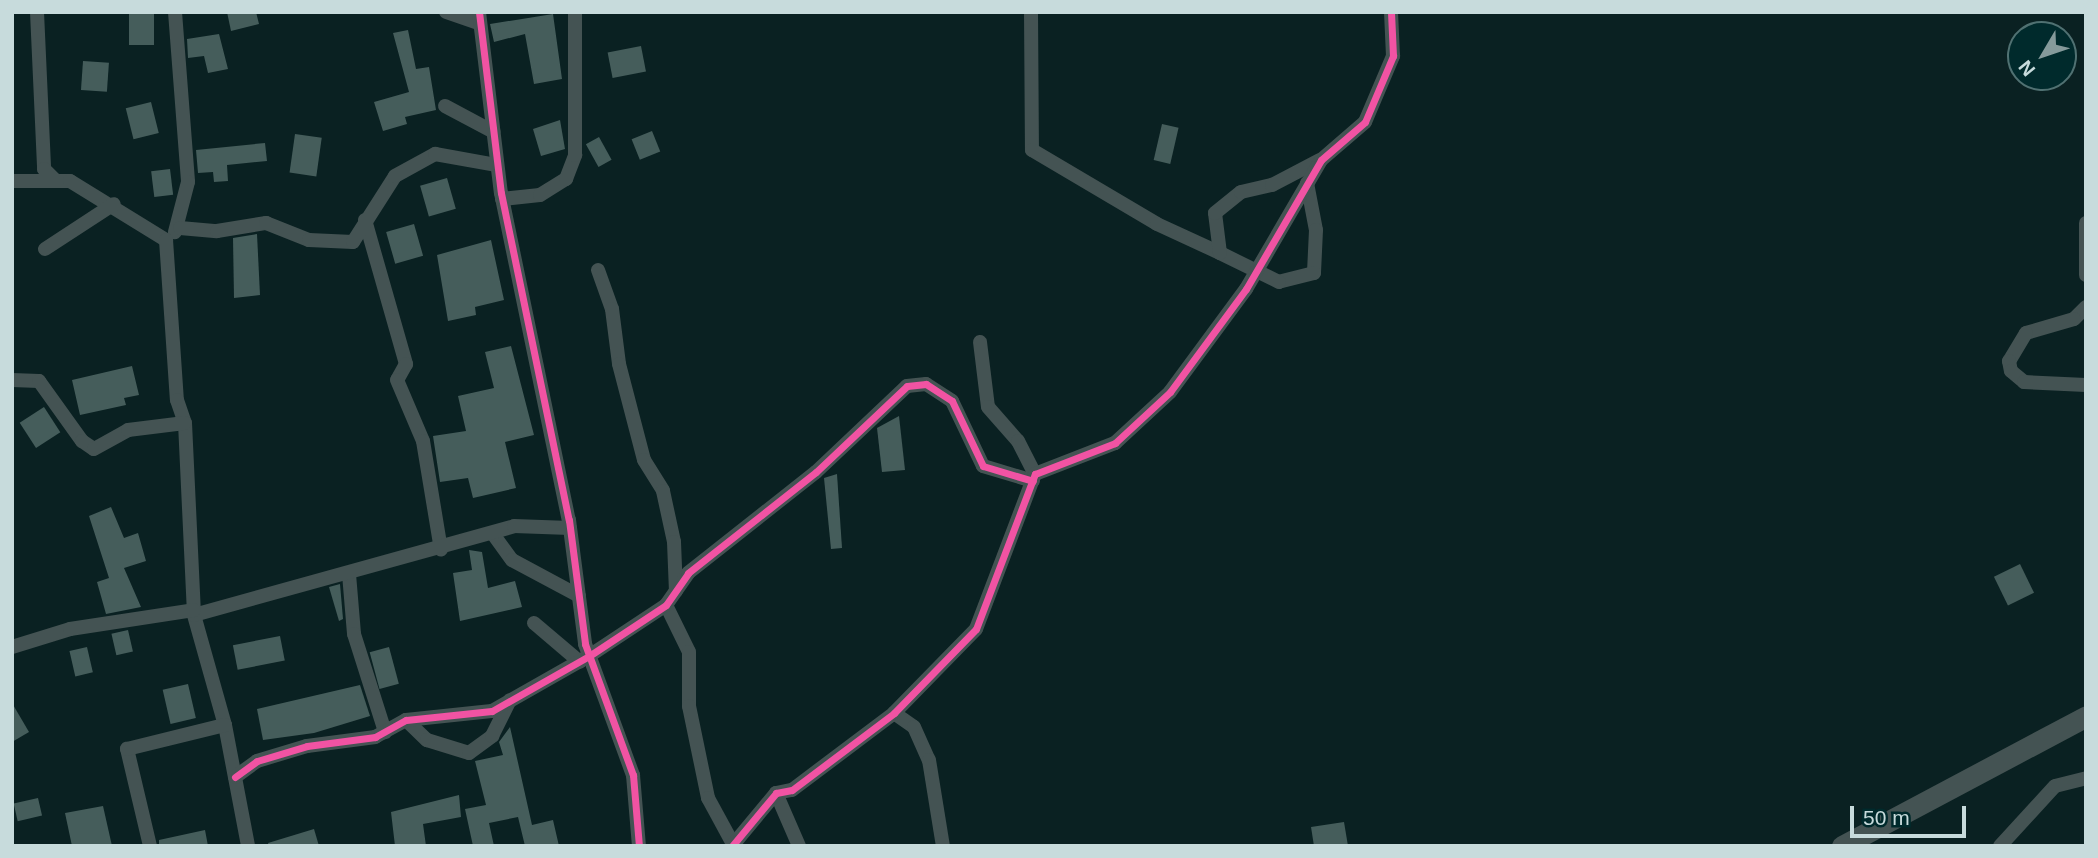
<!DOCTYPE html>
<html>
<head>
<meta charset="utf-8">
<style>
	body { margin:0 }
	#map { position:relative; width:2098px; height:858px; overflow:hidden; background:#0a2122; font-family:Arial,sans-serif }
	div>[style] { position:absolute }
	.building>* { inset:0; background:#455d5b; transform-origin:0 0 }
	.street>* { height:14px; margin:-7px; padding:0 7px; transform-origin:7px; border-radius:7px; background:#445353 }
	.secondary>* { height:21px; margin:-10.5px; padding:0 10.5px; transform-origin:10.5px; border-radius:10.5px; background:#445353 }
	.cycleway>* { height:7px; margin:-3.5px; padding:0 3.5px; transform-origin:3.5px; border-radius:3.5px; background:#f153a3 }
	span { translate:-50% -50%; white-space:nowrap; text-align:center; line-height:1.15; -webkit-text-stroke:7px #002a2c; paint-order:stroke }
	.frame { position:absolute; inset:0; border:14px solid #c7dbdc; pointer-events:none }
	.north { position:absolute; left:2007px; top:21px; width:70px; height:70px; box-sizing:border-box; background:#002a2c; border:2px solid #507172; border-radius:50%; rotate:231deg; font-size:19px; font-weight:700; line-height:28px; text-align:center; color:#c7dbdc }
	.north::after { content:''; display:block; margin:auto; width:24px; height:32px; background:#859a9b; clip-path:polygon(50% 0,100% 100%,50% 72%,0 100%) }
	.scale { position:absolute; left:1850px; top:806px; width:116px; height:32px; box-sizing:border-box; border:4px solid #c7dbdc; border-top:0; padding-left:9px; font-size:21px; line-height:24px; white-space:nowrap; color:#c7dbdc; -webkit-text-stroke:5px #002a2c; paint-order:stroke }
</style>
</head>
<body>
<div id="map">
	<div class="building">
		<div style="left:129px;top:12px;width:25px;height:33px"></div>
		<div style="clip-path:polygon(227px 12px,256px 12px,259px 24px,231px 31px)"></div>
		<div style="clip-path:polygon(553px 14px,562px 79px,534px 84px,525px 34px,494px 42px,490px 24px)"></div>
		<div style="clip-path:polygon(408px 30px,416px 69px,429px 67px,436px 110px,405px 117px,407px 124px,383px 131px,374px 102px,409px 92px,393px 33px)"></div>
		<div style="clip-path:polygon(219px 34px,228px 69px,208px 73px,204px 56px,188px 58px,187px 39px)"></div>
		<div style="left:641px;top:46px;width:26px;height:34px;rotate:79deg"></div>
		<div style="left:83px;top:61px;width:26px;height:29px;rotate:4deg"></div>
		<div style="left:151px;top:102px;width:32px;height:26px;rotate:76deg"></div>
		<div style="clip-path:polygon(560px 120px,565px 149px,541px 156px,533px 129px)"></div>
		<div style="left:1162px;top:124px;width:17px;height:37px;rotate:13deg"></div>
		<div style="left:652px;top:131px;width:22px;height:22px;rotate:68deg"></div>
		<div style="left:295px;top:134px;width:27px;height:39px;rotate:8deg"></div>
		<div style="left:599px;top:137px;width:26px;height:15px;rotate:61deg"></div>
		<div style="clip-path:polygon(265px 143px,267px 161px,227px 165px,228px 181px,214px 182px,213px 172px,198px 173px,196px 150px)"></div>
		<div style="left:170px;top:169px;width:26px;height:19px;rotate:83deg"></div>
		<div style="left:447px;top:178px;width:32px;height:28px;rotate:74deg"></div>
		<div style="left:414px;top:224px;width:33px;height:29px;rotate:74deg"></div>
		<div style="clip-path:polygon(257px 234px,260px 295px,234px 298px,233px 238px)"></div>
		<div style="clip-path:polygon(491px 240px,504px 300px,475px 307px,476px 315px,448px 321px,437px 255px)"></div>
		<div style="clip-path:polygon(511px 346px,534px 435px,505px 442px,516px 488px,473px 498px,468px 478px,440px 482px,433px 436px,466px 431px,458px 396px,494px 388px,485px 352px)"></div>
		<div style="clip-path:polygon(132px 366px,139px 395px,124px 398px,126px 405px,80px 415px,72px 380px)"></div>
		<div style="left:44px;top:407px;width:30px;height:29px;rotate:57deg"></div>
		<div style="clip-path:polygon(899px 416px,905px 470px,882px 472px,877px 428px)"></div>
		<div style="clip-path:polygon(837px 474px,842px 548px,831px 549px,824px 478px)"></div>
		<div style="clip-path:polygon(111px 507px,124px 538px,138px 533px,146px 561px,124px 568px,141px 607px,106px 614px,97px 582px,109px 578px,89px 516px)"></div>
		<div style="clip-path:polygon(469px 550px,482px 552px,488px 588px,515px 581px,522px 607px,460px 621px,453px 573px,472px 570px)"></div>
		<div style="left:2020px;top:564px;width:32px;height:29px;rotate:64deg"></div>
		<div style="clip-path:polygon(340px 584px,343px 619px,339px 621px,329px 587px)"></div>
		<div style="left:128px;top:630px;width:22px;height:17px;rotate:77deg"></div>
		<div style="left:280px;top:636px;width:25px;height:48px;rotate:79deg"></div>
		<div style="left:87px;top:647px;width:26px;height:18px;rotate:77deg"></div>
		<div style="left:389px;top:647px;width:38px;height:20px;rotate:75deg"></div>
		<div style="left:188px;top:684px;width:35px;height:26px;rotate:77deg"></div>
		<div style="clip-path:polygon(360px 685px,370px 716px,314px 733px,263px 740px,257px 709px)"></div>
		<div style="clip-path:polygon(12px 703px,29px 732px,12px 742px)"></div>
		<div style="clip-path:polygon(510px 727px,532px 825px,553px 820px,559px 846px,525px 846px,518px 817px,489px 823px,494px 846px,473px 846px,465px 809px,486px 805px,475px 761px,503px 755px,499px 742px)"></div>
		<div style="clip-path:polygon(459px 795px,461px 817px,423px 824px,426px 846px,395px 846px,391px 812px)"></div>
		<div style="left:38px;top:798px;width:18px;height:25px;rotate:77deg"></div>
		<div style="clip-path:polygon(103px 806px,112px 846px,72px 846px,65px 813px)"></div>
		<div style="clip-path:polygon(1344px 822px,1348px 846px,1314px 846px,1311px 827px)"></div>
		<div style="clip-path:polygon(314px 829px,319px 846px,269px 846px,268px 843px)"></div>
		<div style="clip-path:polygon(205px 830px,208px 846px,159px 846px,159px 840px)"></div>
	</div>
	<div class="street">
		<div style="left:37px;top:12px;width:157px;rotate:87.4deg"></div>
		<div style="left:44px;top:169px;width:16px;rotate:45deg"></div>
		<div style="left:175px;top:12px;width:170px;rotate:85.6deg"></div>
		<div style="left:188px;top:182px;width:52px;rotate:104.6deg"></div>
		<div style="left:446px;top:12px;width:36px;rotate:19deg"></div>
		<div style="left:479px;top:12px;width:182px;rotate:83.1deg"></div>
		<div style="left:501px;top:193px;width:334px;rotate:78.3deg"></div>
		<div style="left:569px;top:520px;width:125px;rotate:82.6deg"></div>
		<div style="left:585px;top:644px;width:140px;rotate:69.9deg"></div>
		<div style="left:633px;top:775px;width:71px;rotate:85.2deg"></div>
		<div style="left:1031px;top:12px;width:138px;rotate:89.6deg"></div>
		<div style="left:1032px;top:150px;width:145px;rotate:30.6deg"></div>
		<div style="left:1157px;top:224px;width:69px;rotate:24.7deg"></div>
		<div style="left:445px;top:106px;width:55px;rotate:28deg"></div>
		<div style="left:12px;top:181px;width:58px"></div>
		<div style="left:70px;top:181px;width:113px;rotate:31.6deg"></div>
		<div style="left:166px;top:240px;width:160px;rotate:86.1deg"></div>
		<div style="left:177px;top:400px;width:24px;rotate:71deg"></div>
		<div style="left:185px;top:423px;width:192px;rotate:87.3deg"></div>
		<div style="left:194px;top:615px;width:114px;rotate:74.3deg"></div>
		<div style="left:225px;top:725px;width:123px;rotate:79.2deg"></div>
		<div style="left:1307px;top:183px;width:48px;rotate:79.2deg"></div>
		<div style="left:1316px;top:230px;width:43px;rotate:92.7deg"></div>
		<div style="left:1314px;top:273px;width:36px;rotate:166deg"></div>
		<div style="left:1279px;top:282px;width:66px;rotate:-153.8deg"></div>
		<div style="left:1220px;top:253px;width:40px;rotate:-97.1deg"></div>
		<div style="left:1215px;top:213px;width:33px;rotate:-39deg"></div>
		<div style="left:1241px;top:192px;width:32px;rotate:-13deg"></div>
		<div style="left:1272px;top:185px;width:54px;rotate:-27.5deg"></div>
		<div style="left:502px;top:199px;width:38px;rotate:-6deg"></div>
		<div style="left:540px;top:195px;width:31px;rotate:-32deg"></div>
		<div style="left:566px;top:179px;width:26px;rotate:-69deg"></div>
		<div style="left:575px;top:155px;width:143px;rotate:-90deg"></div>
		<div style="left:365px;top:220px;width:150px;rotate:74.1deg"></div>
		<div style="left:406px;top:364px;width:18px;rotate:119deg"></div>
		<div style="left:397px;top:380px;width:66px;rotate:66.9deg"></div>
		<div style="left:423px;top:441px;width:110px;rotate:80.6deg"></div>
		<div style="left:2086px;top:223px;width:52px;rotate:90deg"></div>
		<div style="left:180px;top:228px;width:37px;rotate:5deg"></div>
		<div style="left:217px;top:231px;width:50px;rotate:-9.3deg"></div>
		<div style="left:266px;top:223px;width:46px;rotate:21.6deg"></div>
		<div style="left:309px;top:240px;width:44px;rotate:2.6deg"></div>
		<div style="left:353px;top:242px;width:78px;rotate:-57.5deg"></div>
		<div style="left:395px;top:176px;width:46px;rotate:-28.8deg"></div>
		<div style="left:435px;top:154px;width:63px;rotate:10.1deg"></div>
		<div style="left:45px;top:249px;width:82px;rotate:-33.1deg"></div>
		<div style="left:598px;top:270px;width:41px;rotate:70.3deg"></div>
		<div style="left:612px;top:309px;width:55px;rotate:82.7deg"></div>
		<div style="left:619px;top:364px;width:99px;rotate:75.4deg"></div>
		<div style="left:644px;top:460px;width:36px;rotate:58deg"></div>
		<div style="left:663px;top:491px;width:52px;rotate:77.8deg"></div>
		<div style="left:674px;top:542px;width:49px;rotate:87.7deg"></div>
		<div style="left:2086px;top:307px;width:17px;rotate:135deg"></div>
		<div style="left:2074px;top:319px;width:50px;rotate:163.7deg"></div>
		<div style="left:2026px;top:333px;width:33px;rotate:121deg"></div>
		<div style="left:2009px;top:361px;width:10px;rotate:79deg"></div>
		<div style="left:2011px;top:371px;width:17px;rotate:40deg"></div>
		<div style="left:2024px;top:382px;width:62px;rotate:2.8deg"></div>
		<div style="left:980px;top:342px;width:65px;rotate:83deg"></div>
		<div style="left:988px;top:407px;width:45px;rotate:48.6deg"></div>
		<div style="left:1018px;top:441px;width:37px;rotate:63deg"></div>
		<div style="left:12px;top:380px;width:27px;rotate:2deg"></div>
		<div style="left:39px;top:381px;width:74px;rotate:54.4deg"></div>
		<div style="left:82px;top:441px;width:14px;rotate:34deg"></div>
		<div style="left:94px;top:449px;width:39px;rotate:-29deg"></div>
		<div style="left:128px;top:430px;width:57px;rotate:-7deg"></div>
		<div style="left:493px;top:534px;width:32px;rotate:54deg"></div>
		<div style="left:512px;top:560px;width:76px;rotate:28.2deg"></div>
		<div style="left:349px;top:574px;width:60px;rotate:85.2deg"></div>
		<div style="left:354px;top:634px;width:103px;rotate:72.4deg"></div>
		<div style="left:666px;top:605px;width:52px;rotate:63.9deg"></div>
		<div style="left:689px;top:652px;width:54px;rotate:90deg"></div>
		<div style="left:689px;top:706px;width:94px;rotate:78.3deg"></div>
		<div style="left:708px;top:798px;width:52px;rotate:61.5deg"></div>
		<div style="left:194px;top:615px;width:332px;rotate:-15.5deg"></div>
		<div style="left:514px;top:526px;width:56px;rotate:2deg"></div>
		<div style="left:534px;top:623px;width:60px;rotate:40.3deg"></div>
		<div style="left:12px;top:647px;width:61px;rotate:-17.2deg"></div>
		<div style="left:70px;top:629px;width:125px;rotate:-8.7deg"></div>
		<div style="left:894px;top:713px;width:24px;rotate:35deg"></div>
		<div style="left:914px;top:727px;width:36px;rotate:66deg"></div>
		<div style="left:929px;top:760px;width:87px;rotate:80.8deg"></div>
		<div style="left:406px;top:720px;width:29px;rotate:44deg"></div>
		<div style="left:427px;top:740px;width:44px;rotate:17.2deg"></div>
		<div style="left:469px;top:753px;width:29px;rotate:-36deg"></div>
		<div style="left:492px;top:736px;width:40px;rotate:-63.4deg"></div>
		<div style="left:235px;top:777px;width:27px;rotate:-36deg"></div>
		<div style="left:257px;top:761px;width:52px;rotate:-16.7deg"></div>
		<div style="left:307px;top:746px;width:69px;rotate:-7.5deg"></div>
		<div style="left:375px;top:737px;width:35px;rotate:-29deg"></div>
		<div style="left:406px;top:720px;width:86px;rotate:-6deg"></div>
		<div style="left:492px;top:711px;width:112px;rotate:-29.6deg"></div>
		<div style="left:589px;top:656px;width:92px;rotate:-33.5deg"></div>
		<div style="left:666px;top:605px;width:39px;rotate:-55deg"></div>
		<div style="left:688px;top:573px;width:163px;rotate:-38.3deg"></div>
		<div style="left:816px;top:472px;width:125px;rotate:-43.4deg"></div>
		<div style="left:907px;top:386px;width:19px;rotate:-6deg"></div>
		<div style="left:926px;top:384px;width:31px;rotate:33deg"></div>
		<div style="left:952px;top:401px;width:72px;rotate:64.5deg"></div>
		<div style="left:983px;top:466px;width:52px;rotate:16.7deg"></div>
		<div style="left:776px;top:793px;width:58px;rotate:66.5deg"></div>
		<div style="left:150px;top:846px;width:100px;rotate:-103.3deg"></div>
		<div style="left:127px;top:749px;width:101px;rotate:-13.8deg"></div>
		<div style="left:732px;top:846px;width:69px;rotate:-50.3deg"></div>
		<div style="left:776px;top:793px;width:16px;rotate:-11deg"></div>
		<div style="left:792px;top:790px;width:128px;rotate:-37deg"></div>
		<div style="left:894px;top:713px;width:117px;rotate:-45.7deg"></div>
		<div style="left:976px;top:629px;width:166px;rotate:-69.2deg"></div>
		<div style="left:1035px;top:474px;width:86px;rotate:-21.2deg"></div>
		<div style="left:1115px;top:443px;width:75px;rotate:-42.8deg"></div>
		<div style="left:1170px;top:392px;width:128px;rotate:-53.6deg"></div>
		<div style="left:1246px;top:289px;width:149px;rotate:-59.8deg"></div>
		<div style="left:1321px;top:160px;width:58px;rotate:-40.8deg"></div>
		<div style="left:1365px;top:122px;width:72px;rotate:-67deg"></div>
		<div style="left:1393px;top:56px;width:44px;rotate:-92.6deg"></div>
		<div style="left:2000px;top:846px;width:81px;rotate:-47.5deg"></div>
		<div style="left:2055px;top:786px;width:32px;rotate:-14deg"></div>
	</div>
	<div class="secondary">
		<div style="left:1842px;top:846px;width:276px;rotate:-28deg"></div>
	</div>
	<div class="cycleway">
		<div style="left:479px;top:12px;width:182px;rotate:83.1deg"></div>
		<div style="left:501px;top:193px;width:334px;rotate:78.3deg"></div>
		<div style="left:569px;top:520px;width:125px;rotate:82.6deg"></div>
		<div style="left:585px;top:644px;width:140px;rotate:69.9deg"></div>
		<div style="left:633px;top:775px;width:71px;rotate:85.2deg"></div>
		<div style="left:235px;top:777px;width:27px;rotate:-36deg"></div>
		<div style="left:257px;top:761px;width:52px;rotate:-16.7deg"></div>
		<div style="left:307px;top:746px;width:69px;rotate:-7.5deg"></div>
		<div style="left:375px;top:737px;width:35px;rotate:-29deg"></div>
		<div style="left:406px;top:720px;width:86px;rotate:-6deg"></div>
		<div style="left:492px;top:711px;width:112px;rotate:-29.6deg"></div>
		<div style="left:589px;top:656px;width:92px;rotate:-33.5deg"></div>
		<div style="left:666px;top:605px;width:39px;rotate:-55deg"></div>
		<div style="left:688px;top:573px;width:163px;rotate:-38.3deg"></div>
		<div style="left:816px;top:472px;width:125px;rotate:-43.4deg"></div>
		<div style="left:907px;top:386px;width:19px;rotate:-6deg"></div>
		<div style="left:926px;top:384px;width:31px;rotate:33deg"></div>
		<div style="left:952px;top:401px;width:72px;rotate:64.5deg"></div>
		<div style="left:983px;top:466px;width:52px;rotate:16.7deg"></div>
		<div style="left:732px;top:846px;width:69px;rotate:-50.3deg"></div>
		<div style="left:776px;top:793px;width:16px;rotate:-11deg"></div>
		<div style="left:792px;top:790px;width:128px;rotate:-37deg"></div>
		<div style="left:894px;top:713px;width:117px;rotate:-45.7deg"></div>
		<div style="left:976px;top:629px;width:166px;rotate:-69.2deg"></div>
		<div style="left:1035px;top:474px;width:86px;rotate:-21.2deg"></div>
		<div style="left:1115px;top:443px;width:75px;rotate:-42.8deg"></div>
		<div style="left:1170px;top:392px;width:128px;rotate:-53.6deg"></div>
		<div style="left:1246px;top:289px;width:149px;rotate:-59.8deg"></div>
		<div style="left:1321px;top:160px;width:58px;rotate:-40.8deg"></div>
		<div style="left:1365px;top:122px;width:72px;rotate:-67deg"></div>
		<div style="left:1393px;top:56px;width:44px;rotate:-92.6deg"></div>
	</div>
	<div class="frame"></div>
	<div class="north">N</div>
	<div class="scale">50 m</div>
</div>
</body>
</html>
